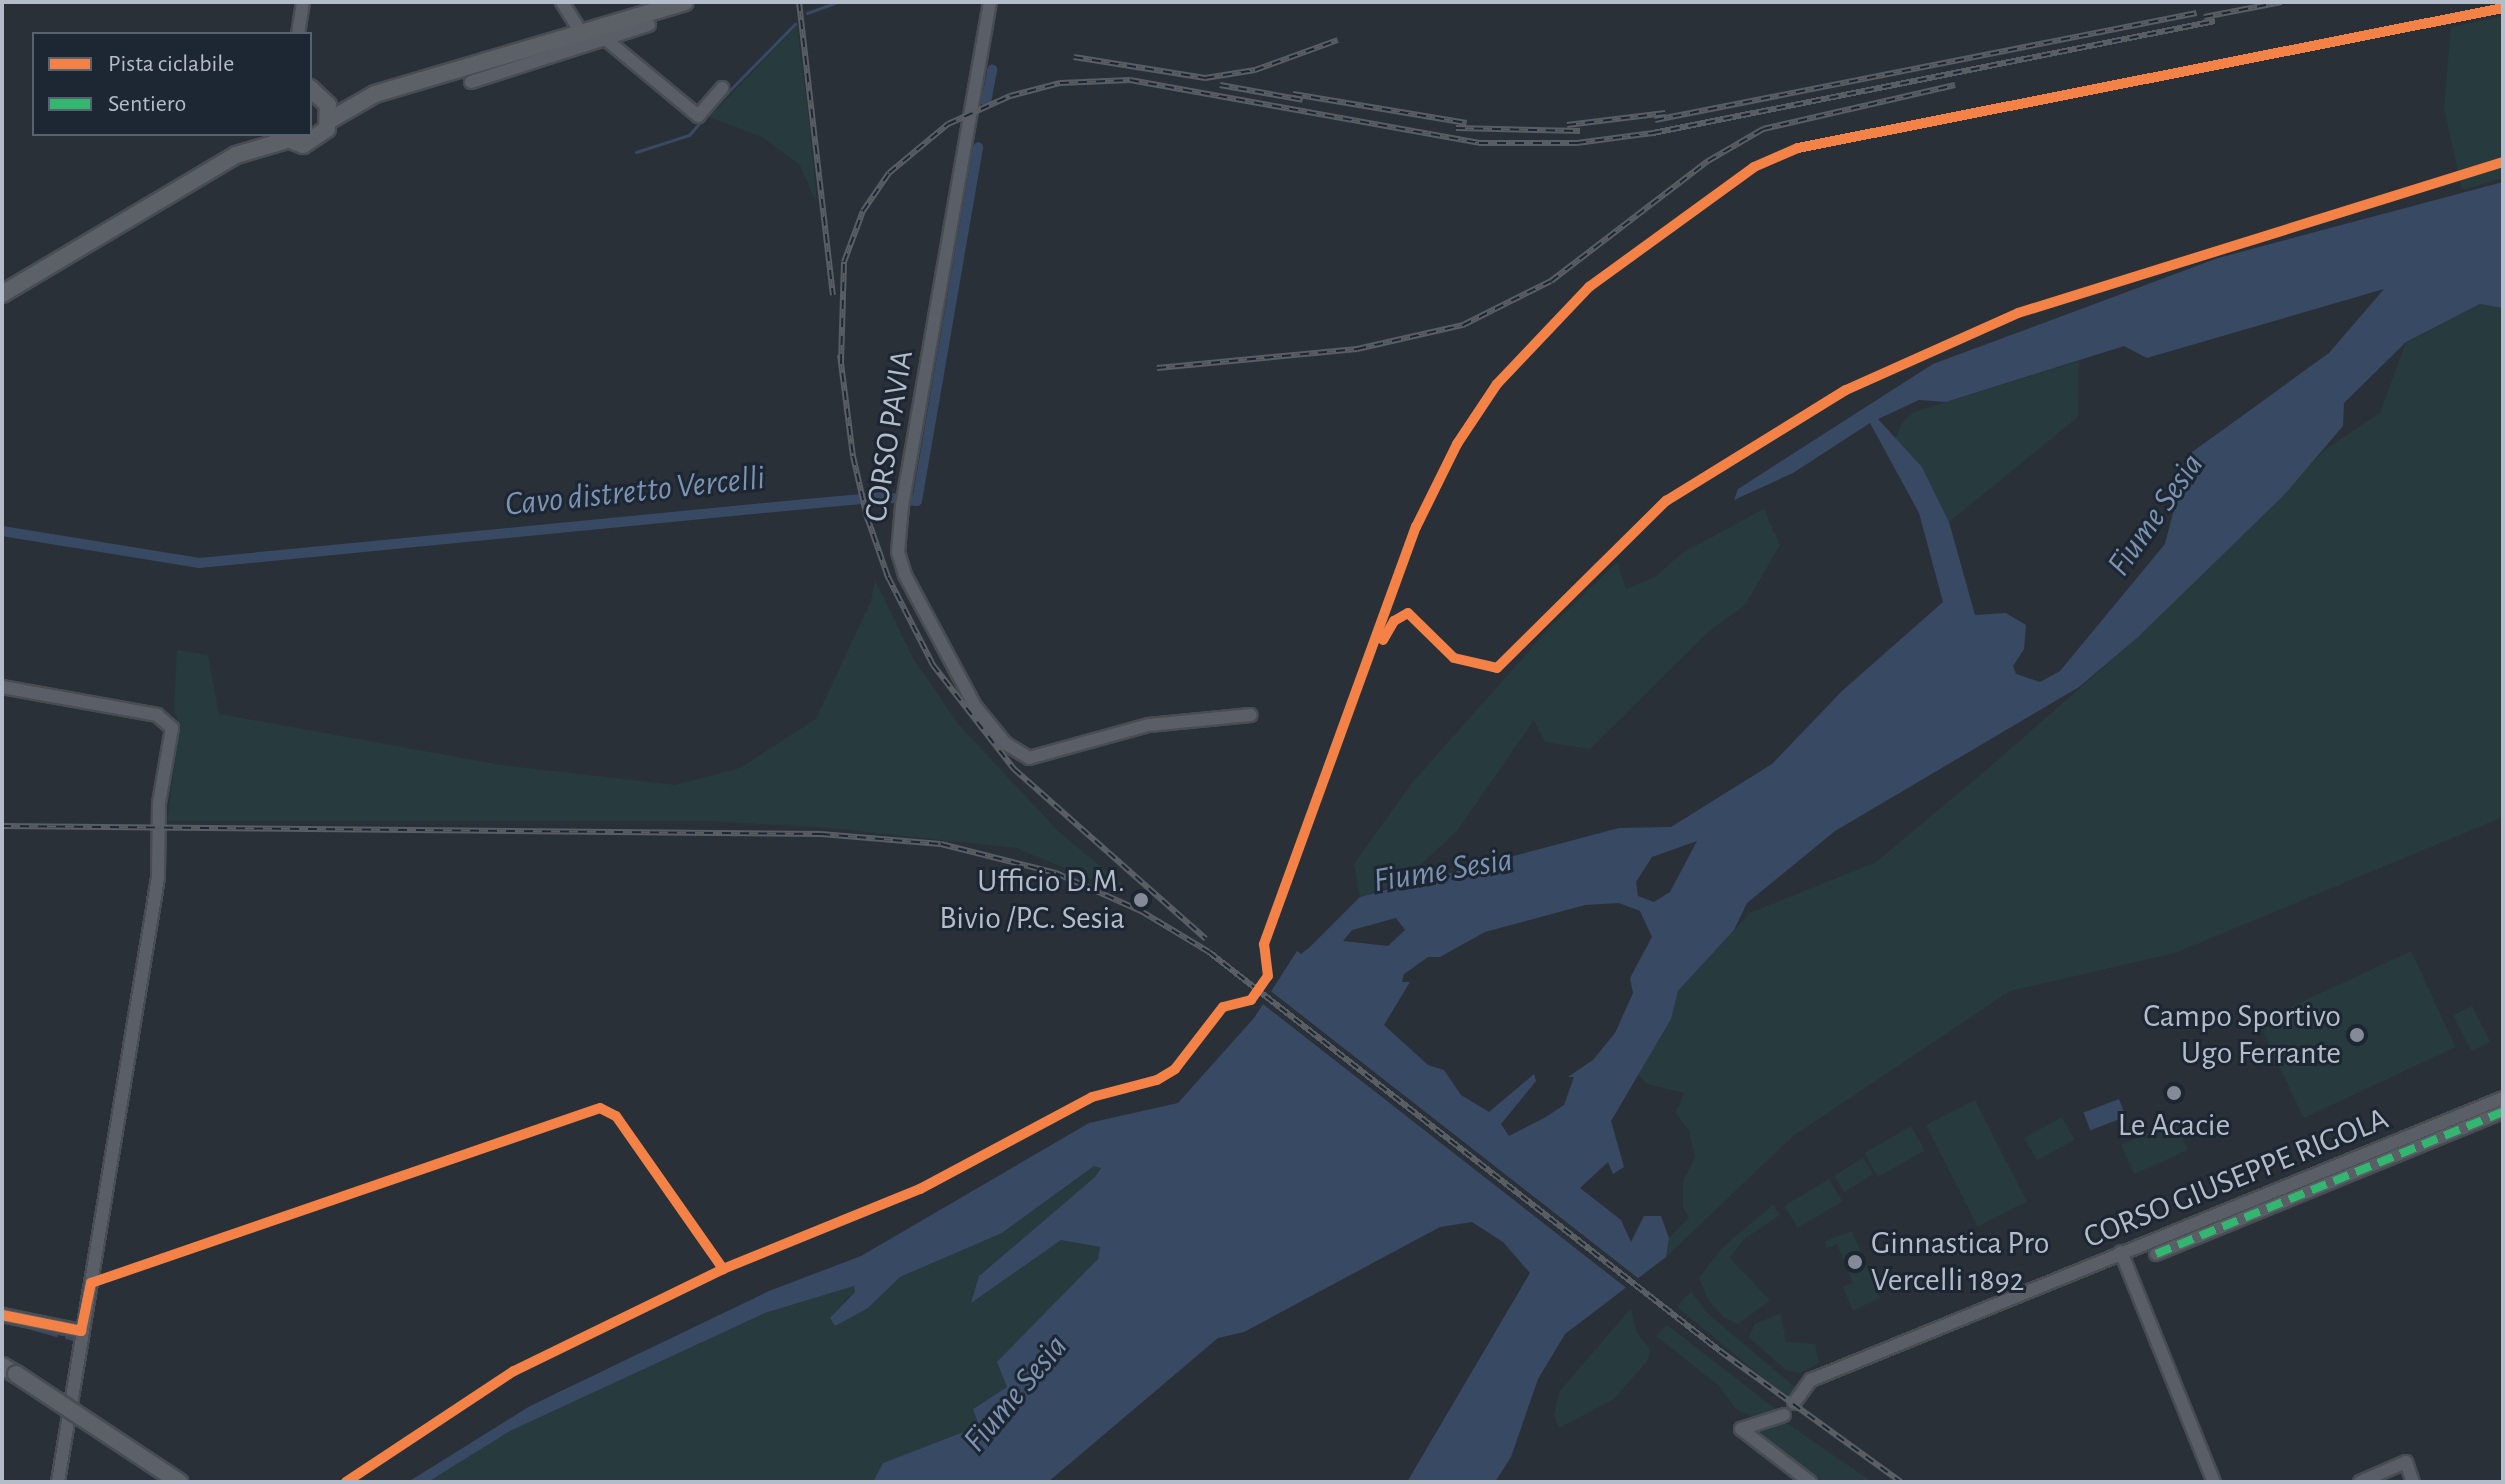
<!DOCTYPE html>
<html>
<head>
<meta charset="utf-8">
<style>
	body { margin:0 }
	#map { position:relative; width:2505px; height:1484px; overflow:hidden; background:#2a3038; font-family:"Alegreya Sans",sans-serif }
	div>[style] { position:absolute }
	.green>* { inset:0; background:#273a3e; transform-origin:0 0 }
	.water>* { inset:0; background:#384963; transform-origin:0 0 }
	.pier>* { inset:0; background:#2a3038; transform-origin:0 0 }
	.stream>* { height:3px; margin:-1.5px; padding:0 1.5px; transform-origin:1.5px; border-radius:1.5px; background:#384963 }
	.canal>* { height:10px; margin:-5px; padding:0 5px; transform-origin:5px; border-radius:5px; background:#384963 }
	.roads { filter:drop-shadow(2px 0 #484c53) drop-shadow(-2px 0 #484c53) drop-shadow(0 2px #484c53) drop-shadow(0 -2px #484c53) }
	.minor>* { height:12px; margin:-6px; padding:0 6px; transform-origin:6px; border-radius:6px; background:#5a5e66 }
	.major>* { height:16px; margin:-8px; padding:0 8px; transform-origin:8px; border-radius:8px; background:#5c6168 }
	.rail>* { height:6px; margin-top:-3px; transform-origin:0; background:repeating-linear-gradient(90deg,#1d2633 0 9px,#595d64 0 18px); box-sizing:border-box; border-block:2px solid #595d64 }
	.bridges { filter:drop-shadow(2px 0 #484c55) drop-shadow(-2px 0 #484c55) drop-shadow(0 2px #484c55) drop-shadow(0 -2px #484c55) }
	.major-bridge>* { height:16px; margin:-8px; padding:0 8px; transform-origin:8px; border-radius:8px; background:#5c6168 }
	.quiet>* { height:8px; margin-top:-4px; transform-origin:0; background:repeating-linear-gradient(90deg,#33b770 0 16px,transparent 0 24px) }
	.cycleway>* { height:10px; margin:-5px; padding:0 5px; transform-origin:5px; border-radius:5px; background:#f48246 }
	.dots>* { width:22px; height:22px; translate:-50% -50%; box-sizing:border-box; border:4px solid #1d2633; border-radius:50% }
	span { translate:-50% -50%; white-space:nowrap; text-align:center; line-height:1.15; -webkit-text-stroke:6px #1d2633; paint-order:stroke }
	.street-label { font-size:32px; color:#b4bcc9 }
	.poi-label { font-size:32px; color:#b4bcc9 }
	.right { translate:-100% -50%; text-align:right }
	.left { translate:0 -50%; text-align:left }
	.water-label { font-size:34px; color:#7c92b1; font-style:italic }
	.frame { position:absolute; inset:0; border:4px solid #b4bcc9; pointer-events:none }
	.legend { position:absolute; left:32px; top:32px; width:280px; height:104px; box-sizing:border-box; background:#1d2633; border:2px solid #59626f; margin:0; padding:10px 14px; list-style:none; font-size:24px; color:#b4bcc9 }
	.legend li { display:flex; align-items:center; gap:16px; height:40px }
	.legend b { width:40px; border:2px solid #59626f }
</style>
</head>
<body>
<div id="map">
	<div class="green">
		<div style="clip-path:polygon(2503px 16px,2503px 178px,2462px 190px,2444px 108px,2451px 27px)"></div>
		<div style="clip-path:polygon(797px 26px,809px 120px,817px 204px,800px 165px,762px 137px,709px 117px)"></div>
		<div style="clip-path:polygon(2481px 304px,2503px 308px,2503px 817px,2175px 953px,2010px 991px,1793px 1136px,1666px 1257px,1669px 1238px,1689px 1218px,1683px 1207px,1683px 1182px,1695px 1157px,1689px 1131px,1676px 1113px,1684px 1093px,1647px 1084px,1635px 1072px,1670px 1019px,1678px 991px,1750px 913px,1876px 862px,1983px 773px,2137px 638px,2327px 448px,2380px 413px,2406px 342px)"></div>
		<div style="clip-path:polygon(2079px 361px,2078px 417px,1949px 522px,1922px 467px,1894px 441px,1903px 421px,1914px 412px)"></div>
		<div style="clip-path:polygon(1764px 509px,1780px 545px,1745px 605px,1708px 632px,1590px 749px,1545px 742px,1534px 720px,1457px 831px,1401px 883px,1360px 897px,1354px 864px,1412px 783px,1551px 626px,1617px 562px,1626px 589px,1655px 577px,1682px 553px)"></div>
		<div style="clip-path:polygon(875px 580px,913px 658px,959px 725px,1058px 831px,1121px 883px,1120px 891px,1016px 848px,829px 828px,708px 821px,167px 821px,180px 726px,174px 710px,177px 650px,208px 655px,219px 714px,501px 765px,675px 785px,740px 768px,816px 719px,871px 601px)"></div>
		<div style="left:2411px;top:951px;width:106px;height:168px;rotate:65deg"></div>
		<div style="left:2472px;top:1006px;width:40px;height:21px;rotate:63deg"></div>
		<div style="left:1975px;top:1100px;width:114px;height:55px;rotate:63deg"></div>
		<div style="left:2062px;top:1117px;width:26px;height:43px;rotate:61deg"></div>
		<div style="left:2175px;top:1121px;width:32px;height:59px;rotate:66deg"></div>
		<div style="left:1911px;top:1126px;width:28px;height:54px;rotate:60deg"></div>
		<div style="left:1863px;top:1158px;width:19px;height:34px;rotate:58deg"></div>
		<div style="clip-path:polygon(1094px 1166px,1101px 1167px,1095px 1177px,980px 1275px,982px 1281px,970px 1296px,1061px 1240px,1101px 1247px,1098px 1259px,1007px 1388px,973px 1408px,979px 1426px,883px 1463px,873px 1482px,428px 1482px,510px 1431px,765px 1313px,854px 1286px,855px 1292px,843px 1301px,868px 1308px,900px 1277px,1002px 1233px)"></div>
		<div style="left:1829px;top:1179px;width:26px;height:52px;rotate:59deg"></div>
		<div style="clip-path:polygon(1773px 1205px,1780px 1215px,1743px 1240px,1730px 1258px,1770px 1300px,1738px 1324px,1723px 1317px,1707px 1298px,1699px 1278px,1722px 1248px)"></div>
		<div style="clip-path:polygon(1852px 1231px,1880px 1298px,1853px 1311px,1843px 1287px,1853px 1283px,1837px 1244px,1827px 1248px,1825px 1241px)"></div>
		<div style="clip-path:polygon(1691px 1291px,1708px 1314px,1796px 1388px,1788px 1398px,1677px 1307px)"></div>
		<div style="clip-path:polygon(1631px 1308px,1636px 1332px,1650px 1349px,1648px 1360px,1614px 1399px,1559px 1428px,1554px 1415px,1559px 1392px)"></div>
		<div style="clip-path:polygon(1781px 1313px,1786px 1342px,1815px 1344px,1819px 1363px,1800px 1373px,1786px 1370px,1749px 1337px,1755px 1324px)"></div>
		<div style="clip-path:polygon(1667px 1325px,1781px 1413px,1756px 1418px,1736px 1409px,1718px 1385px,1656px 1336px)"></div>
		<div style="clip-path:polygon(1787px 1423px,1872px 1482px,1820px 1482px,1751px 1431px)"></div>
	</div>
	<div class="water">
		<div style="clip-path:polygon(evenodd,2503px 182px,2503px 308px,2480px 304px,2406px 342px,2344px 403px,2343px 426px,2285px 494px,2137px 638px,2079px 687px,1835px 831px,1747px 903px,1734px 930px,1678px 991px,1671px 1019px,1611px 1121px,1624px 1167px,1613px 1174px,1608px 1162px,1580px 1188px,1621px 1220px,1631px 1242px,1644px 1216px,1661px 1216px,1669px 1238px,1666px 1257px,1565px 1334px,1538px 1379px,1511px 1457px,1495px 1482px,1407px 1482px,1530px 1273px,1503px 1242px,1472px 1222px,1440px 1227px,1244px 1332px,1218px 1338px,1048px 1482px,873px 1482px,883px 1463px,979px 1426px,973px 1409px,1007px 1387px,997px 1362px,1098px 1259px,1100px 1247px,1061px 1240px,971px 1303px,979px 1276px,1095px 1177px,1101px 1168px,1094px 1166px,1002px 1233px,900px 1277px,868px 1308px,835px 1326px,830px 1318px,855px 1292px,854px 1286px,765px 1313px,510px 1431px,428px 1482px,408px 1482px,530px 1406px,769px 1291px,861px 1256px,1089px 1123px,1178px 1103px,1254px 1018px,1297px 951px,1301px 954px,1310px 947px,1360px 897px,1619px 828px,1671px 827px,1772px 764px,1842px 691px,1943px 602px,1919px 513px,1870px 423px,1793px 473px,1734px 500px,1738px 489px,1933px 364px,2218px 258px,2503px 182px,2384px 289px,2329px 353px,2188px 455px,2165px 544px,2060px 671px,2040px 682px,2016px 674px,2013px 666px,2024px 649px,2026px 625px,2006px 613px,1975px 615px,1949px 522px,1922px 467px,1878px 419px,1919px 400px,1946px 402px,2124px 346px,2147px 358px,2384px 289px,2503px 182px,1697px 841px,1670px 892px,1654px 902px,1638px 896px,1636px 882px,1652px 857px,1697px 841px,2503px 182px,1619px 903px,1640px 911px,1652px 937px,1630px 978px,1633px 993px,1615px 1033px,1593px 1060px,1568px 1077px,1574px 1077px,1564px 1105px,1546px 1117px,1509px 1136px,1501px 1124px,1536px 1081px,1534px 1074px,1489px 1112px,1461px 1095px,1444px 1070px,1428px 1065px,1384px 1025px,1410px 982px,1402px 982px,1404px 974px,1428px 957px,1440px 957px,1485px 932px,1585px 905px,1619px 903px,2503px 182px,1396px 918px,1405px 930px,1388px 946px,1343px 941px,1352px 930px,1396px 918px)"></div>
		<div style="left:2119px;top:1099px;width:19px;height:38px;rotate:69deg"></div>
	</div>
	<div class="pier">
		<div style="left:1268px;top:989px;width:473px;height:15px;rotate:38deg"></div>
	</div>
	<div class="stream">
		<div style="left:807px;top:13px;width:32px;rotate:-20deg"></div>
		<div style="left:718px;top:102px;width:110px;rotate:-45.4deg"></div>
		<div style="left:636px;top:152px;width:56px;rotate:-17.8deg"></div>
		<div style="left:689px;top:135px;width:20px;rotate:-49deg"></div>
		<div style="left:6px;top:1321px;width:52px;rotate:15.6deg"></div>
		<div style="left:66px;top:1337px;width:6px;rotate:18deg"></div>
	</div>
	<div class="canal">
		<div style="left:986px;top:102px;width:33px;rotate:-79deg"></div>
		<div style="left:2px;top:531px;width:200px;rotate:9.2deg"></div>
		<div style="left:199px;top:563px;width:589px;rotate:-5.56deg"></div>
		<div style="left:785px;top:506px;width:99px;rotate:-5.2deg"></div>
		<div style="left:884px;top:497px;width:33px;rotate:7deg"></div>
		<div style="left:917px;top:501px;width:359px;rotate:-80.2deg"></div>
	</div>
	<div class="roads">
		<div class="minor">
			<div style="left:562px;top:2px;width:36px;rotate:58deg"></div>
			<div style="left:990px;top:2px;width:512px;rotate:99.9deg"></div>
			<div style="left:902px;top:506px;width:46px;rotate:95deg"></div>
			<div style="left:898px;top:552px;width:24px;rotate:73deg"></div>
			<div style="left:905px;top:575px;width:149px;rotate:61.9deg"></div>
			<div style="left:975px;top:706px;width:49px;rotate:50.8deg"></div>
			<div style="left:1006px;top:744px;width:27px;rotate:31deg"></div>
			<div style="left:1029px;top:758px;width:124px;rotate:-15.4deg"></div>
			<div style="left:1149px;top:725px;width:102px;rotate:-5.6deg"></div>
			<div style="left:298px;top:34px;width:32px;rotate:-81deg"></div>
			<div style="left:603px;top:37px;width:124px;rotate:39.7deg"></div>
			<div style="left:698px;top:116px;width:37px;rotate:-49deg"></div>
			<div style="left:471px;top:82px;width:187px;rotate:-17.8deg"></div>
			<div style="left:2px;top:687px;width:158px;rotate:10.2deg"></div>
			<div style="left:157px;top:715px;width:20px;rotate:41deg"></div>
			<div style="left:172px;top:728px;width:76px;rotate:99.8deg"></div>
			<div style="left:159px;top:803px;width:75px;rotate:90.8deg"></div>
			<div style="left:158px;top:878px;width:612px;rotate:99.4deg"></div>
			<div style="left:2121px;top:1252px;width:248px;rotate:68deg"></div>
			<div style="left:2156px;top:1254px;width:375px;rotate:-22.3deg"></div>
			<div style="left:2px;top:1315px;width:81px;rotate:11.4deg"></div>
			<div style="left:1794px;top:1403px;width:29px;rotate:-54deg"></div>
			<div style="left:1811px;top:1380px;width:747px;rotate:-22.17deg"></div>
			<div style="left:1741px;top:1429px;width:87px;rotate:37.5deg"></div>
			<div style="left:1741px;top:1429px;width:45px;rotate:-18deg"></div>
			<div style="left:2360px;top:1482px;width:50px;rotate:-23.5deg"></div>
			<div style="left:2406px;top:1462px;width:21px;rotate:71deg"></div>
		</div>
		<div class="major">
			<div style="left:330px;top:120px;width:52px;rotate:-30deg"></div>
			<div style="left:375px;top:94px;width:323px;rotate:-16.5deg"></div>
			<div style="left:278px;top:135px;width:27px;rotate:22deg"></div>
			<div style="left:303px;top:145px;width:29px;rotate:-34deg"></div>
			<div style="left:327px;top:129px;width:24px;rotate:-88deg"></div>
			<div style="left:328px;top:105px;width:25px;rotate:-137deg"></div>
			<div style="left:2px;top:294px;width:272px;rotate:-30.7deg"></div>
			<div style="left:236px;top:155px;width:50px;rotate:-16.3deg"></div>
			<div style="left:2px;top:1366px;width:16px;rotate:30deg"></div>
		</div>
	</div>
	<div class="rail">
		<div style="left:799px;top:2px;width:295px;rotate:83.4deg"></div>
		<div style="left:2204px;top:17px;width:79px;rotate:-10.9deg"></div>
		<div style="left:1074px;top:57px;width:133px;rotate:9.1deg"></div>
		<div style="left:1205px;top:78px;width:51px;rotate:-9.1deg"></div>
		<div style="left:1255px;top:70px;width:88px;rotate:-19.9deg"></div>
		<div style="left:1220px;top:85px;width:84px;rotate:10.2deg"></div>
		<div style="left:1293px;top:94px;width:176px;rotate:9.5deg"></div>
		<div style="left:1655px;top:120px;width:552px;rotate:-11.17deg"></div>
		<div style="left:1567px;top:125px;width:99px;rotate:-7deg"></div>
		<div style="left:1456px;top:128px;width:124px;rotate:1.4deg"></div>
		<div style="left:840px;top:355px;width:102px;rotate:82.7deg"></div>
		<div style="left:853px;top:456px;width:63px;rotate:77.1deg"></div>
		<div style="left:867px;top:517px;width:64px;rotate:70.7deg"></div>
		<div style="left:888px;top:577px;width:99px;rotate:62.9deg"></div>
		<div style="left:933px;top:665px;width:132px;rotate:52.1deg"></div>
		<div style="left:1014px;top:769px;width:256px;rotate:41.5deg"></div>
		<div style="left:841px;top:363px;width:101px;rotate:-88.3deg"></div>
		<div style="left:844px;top:262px;width:54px;rotate:-69.6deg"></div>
		<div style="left:863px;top:211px;width:46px;rotate:-55.6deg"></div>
		<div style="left:889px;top:173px;width:77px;rotate:-39.7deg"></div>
		<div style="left:948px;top:124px;width:68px;rotate:-24.3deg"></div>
		<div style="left:1010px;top:96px;width:52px;rotate:-14.6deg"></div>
		<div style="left:1060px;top:83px;width:70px;rotate:-2.5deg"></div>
		<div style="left:1130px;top:80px;width:355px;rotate:10.2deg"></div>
		<div style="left:1479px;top:143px;width:98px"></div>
		<div style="left:1577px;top:143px;width:77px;rotate:-7.5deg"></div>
		<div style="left:1653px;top:133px;width:573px;rotate:-11.27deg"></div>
		<div style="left:1157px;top:368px;width:201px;rotate:-5.4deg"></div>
		<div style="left:1357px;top:349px;width:109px;rotate:-12.8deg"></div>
		<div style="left:1463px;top:325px;width:98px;rotate:-26.6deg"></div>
		<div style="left:1551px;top:281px;width:198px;rotate:-37.4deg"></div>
		<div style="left:1708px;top:161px;width:64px;rotate:-30.2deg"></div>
		<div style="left:1763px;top:129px;width:197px;rotate:-12.9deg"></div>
		<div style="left:2px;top:826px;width:819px;rotate:0.56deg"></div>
		<div style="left:821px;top:834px;width:120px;rotate:4.8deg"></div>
		<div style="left:941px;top:844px;width:119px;rotate:14.2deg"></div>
		<div style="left:1056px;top:873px;width:93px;rotate:24.1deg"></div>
		<div style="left:1141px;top:911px;width:79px;rotate:31.1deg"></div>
		<div style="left:1209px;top:952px;width:648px;rotate:37.98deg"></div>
		<div style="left:1720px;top:1351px;width:223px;rotate:35.9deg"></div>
	</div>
	<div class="bridges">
		<div class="major-bridge">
			<div style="left:16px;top:1374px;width:196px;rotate:33.5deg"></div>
		</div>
	</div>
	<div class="quiet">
		<div style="left:2156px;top:1254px;width:375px;rotate:-22.3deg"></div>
	</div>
	<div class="cycleway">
		<div style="left:1383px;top:640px;width:22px;rotate:-60deg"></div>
		<div style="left:1394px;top:621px;width:16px;rotate:-30deg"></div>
		<div style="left:1408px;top:613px;width:64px;rotate:44.4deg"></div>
		<div style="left:1454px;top:658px;width:44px;rotate:13.1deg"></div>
		<div style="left:1497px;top:668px;width:238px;rotate:-44.7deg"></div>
		<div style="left:1666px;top:501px;width:211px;rotate:-31.7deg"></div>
		<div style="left:1846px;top:390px;width:188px;rotate:-24.1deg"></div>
		<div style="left:2018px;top:313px;width:508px;rotate:-17.29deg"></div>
		<div style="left:2px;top:1315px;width:81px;rotate:11.4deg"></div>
		<div style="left:81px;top:1331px;width:49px;rotate:-78.2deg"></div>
		<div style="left:91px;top:1283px;width:538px;rotate:-18.97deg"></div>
		<div style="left:600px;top:1108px;width:18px;rotate:27deg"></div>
		<div style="left:616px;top:1116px;width:187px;rotate:55deg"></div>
		<div style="left:346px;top:1482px;width:201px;rotate:-33.5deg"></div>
		<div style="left:514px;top:1371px;width:233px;rotate:-26deg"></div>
		<div style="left:723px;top:1269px;width:213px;rotate:-22.1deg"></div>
		<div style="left:920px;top:1189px;width:195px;rotate:-28.1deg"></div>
		<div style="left:1092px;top:1097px;width:67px;rotate:-14.7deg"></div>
		<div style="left:1157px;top:1080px;width:21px;rotate:-31deg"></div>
		<div style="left:1175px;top:1069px;width:78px;rotate:-52.3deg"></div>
		<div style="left:1223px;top:1007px;width:29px;rotate:-14deg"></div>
		<div style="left:1251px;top:1000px;width:29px;rotate:-55deg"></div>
		<div style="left:1268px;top:976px;width:32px;rotate:-97deg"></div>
		<div style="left:1264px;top:944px;width:444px;rotate:-70deg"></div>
		<div style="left:1416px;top:527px;width:93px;rotate:-63.7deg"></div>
		<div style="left:1457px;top:444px;width:72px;rotate:-56.3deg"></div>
		<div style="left:1497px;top:384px;width:134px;rotate:-46.5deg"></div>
		<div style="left:1589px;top:287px;width:204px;rotate:-36deg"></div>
		<div style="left:1754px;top:167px;width:48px;rotate:-23.4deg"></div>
		<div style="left:1798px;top:148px;width:719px;rotate:-11.23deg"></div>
	</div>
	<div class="dots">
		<div style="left:1141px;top:900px;background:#848b96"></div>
		<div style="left:2357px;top:1035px;background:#848b96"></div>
		<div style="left:2174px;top:1093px;background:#848b96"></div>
		<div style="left:1855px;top:1262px;background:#848b96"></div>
	</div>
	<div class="street-label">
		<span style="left:889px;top:436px;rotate:-81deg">CORSO PAVIA</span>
		<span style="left:2236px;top:1178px;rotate:-22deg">CORSO GIUSEPPE RIGOLA</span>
	</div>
	<div class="poi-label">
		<span class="right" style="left:1125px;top:900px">Ufficio D.M.<br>Bivio /P.C. Sesia</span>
		<span class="right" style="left:2341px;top:1035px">Campo Sportivo<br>Ugo Ferrante</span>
		<span style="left:2174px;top:1125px">Le Acacie</span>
		<span class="left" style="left:1871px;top:1262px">Ginnastica Pro<br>Vercelli 1892</span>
	</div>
	<div class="water-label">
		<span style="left:635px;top:492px;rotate:-6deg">Cavo distretto Vercelli</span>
		<span style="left:2156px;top:515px;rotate:-55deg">Fiume Sesia</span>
		<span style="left:1443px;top:871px;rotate:-9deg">Fiume Sesia</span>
		<span style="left:1016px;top:1394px;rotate:-50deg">Fiume Sesia</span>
	</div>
	<div class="frame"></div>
	<ul class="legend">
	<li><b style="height:10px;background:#f48246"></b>Pista ciclabile</li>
	<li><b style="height:10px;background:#33b770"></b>Sentiero</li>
	</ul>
</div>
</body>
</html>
